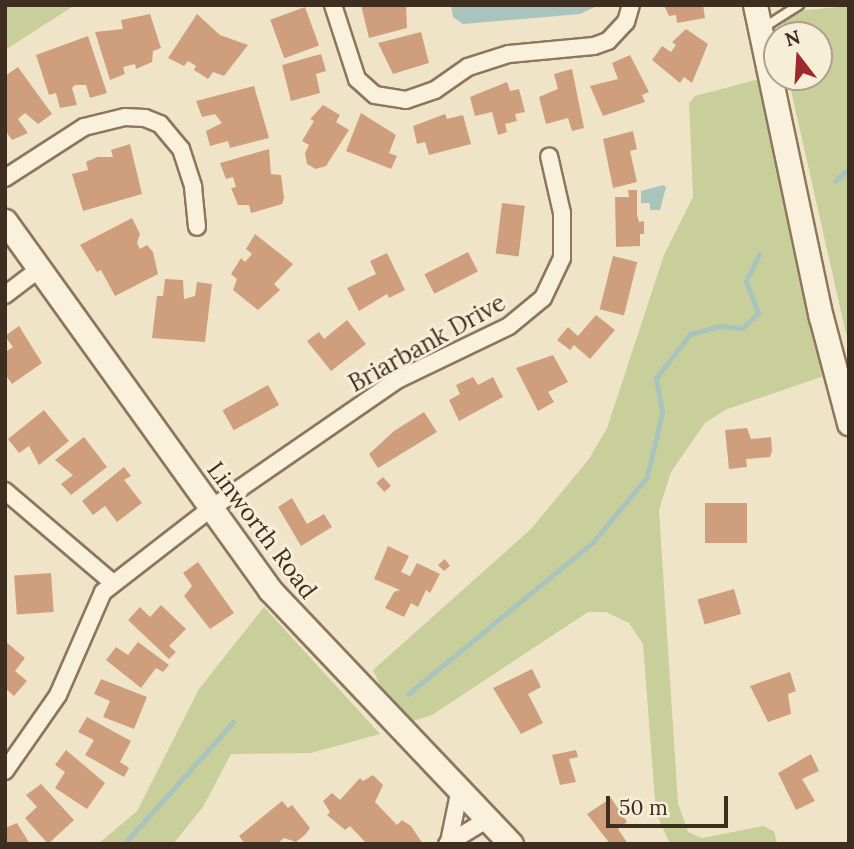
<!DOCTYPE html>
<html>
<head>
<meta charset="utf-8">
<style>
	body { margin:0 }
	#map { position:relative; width:854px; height:849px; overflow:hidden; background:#f0e4c8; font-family:Lora,serif }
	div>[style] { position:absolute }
	.green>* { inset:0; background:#c9cf9b }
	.water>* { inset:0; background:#a9c4bc }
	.stream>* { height:5px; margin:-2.5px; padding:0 2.5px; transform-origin:2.5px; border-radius:2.5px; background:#a9c4bc }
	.building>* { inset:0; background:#cf9f7d; transform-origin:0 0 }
	.roads { filter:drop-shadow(2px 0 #8d765c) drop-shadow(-2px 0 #8d765c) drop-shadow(0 2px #8d765c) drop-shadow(0 -2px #8d765c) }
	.service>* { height:8px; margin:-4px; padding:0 4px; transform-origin:4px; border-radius:4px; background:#faf1dc }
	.minor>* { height:16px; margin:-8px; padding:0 8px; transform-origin:8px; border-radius:8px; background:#faf1dc }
	.secondary>* { height:23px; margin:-11.5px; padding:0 11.5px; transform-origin:11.5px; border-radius:11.5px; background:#faf1dc }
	span { translate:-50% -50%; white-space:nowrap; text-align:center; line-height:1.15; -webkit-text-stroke:6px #f7eed8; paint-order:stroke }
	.street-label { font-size:24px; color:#3d2e20 }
	.frame { position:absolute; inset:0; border:7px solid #3d2e20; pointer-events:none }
	.north { position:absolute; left:763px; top:21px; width:70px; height:70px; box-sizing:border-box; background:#f7eed8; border:2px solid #ada18e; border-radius:50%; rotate:343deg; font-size:19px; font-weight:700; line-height:28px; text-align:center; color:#3d2e20 }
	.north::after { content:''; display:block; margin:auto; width:24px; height:32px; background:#9e2a2b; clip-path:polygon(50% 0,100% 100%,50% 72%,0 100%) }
	.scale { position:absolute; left:606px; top:796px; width:122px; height:32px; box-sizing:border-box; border:4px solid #3d2e20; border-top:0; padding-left:9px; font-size:21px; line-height:24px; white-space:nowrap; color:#3d2e20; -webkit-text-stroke:5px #f7eed8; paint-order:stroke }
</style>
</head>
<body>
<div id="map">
	<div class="green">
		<div style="clip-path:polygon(5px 5px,75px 5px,5px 50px)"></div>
		<div style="clip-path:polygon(849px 6px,849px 337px,847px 338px,788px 77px,819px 77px,819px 35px,782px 35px,784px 18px,796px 11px)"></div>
		<div style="clip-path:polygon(759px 79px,824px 376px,725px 410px,705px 423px,671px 472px,659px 510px,678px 803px,688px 832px,702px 838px,763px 826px,774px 831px,777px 844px,670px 844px,656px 813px,643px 644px,629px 623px,606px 612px,588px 612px,432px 715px,413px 721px,380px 685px,373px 670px,531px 529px,589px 459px,607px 428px,664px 255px,693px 197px,689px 103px,695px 96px)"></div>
		<div style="clip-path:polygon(264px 607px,380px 734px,311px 753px,231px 754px,203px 807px,173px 844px,98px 844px,137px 811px,199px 689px)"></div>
	</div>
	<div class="water">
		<div style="clip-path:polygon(451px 5px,599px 5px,580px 14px,463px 24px,453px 17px)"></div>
		<div style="clip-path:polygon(663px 185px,666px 187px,660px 210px,650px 210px,650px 203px,641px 203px,641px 191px)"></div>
	</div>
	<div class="stream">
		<div style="left:835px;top:181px;width:18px;rotate:-41deg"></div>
		<div style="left:408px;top:694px;width:238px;rotate:-39.4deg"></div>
		<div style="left:592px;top:543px;width:86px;rotate:-50.2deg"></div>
		<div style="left:647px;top:477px;width:67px;rotate:-77deg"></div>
		<div style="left:662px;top:412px;width:35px;rotate:-100deg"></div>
		<div style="left:656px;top:378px;width:56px;rotate:-52.3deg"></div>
		<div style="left:690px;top:334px;width:31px;rotate:-15deg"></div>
		<div style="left:720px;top:326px;width:22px;rotate:5deg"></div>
		<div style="left:742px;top:328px;width:22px;rotate:-43deg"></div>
		<div style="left:758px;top:313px;width:34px;rotate:-111deg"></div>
		<div style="left:746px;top:281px;width:30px;rotate:-64deg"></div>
		<div style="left:124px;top:844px;width:164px;rotate:-48.2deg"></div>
	</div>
	<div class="building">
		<div style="clip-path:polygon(361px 5px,406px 5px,407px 28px,369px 38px)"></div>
		<div style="clip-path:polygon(664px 5px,703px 5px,705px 18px,677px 23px,676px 15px,669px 16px)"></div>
		<div style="left:305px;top:7px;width:41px;height:37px;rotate:70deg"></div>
		<div style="clip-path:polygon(150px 14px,161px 48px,153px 51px,152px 62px,136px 69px,135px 64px,123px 67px,125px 74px,110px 80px,95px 32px,123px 29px,121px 20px)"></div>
		<div style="clip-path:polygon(197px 14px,220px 35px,248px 45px,224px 76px,213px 72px,208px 79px,194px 70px,196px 66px,188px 61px,184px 66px,168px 58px)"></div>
		<div style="clip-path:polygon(686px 29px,708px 44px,692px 83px,684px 77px,680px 83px,652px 60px,662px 46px,671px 52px,676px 45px,672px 42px)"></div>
		<div style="clip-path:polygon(421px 32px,429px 63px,393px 74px,378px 43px)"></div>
		<div style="clip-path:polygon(88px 36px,107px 93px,90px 98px,86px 85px,75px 85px,72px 88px,77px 105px,60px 108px,56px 93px,49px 95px,36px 55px)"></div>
		<div style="clip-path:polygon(321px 54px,326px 71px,316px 74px,320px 93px,291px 101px,282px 65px)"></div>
		<div style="clip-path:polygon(630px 55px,649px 92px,642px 95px,645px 102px,603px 116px,590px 86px,618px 79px,612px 63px)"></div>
		<div style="clip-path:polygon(18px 67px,52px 114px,38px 124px,25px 113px,18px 119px,28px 133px,12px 140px,5px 130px,5px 76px)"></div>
		<div style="clip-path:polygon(572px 69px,584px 128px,572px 131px,568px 118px,546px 124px,539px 97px,558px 89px,554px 74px)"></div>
		<div style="clip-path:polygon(507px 82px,510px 91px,519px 89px,525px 112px,515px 114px,517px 121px,505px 124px,507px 132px,498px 135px,492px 112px,475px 116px,470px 97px)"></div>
		<div style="clip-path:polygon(254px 86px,269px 138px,230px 148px,228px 141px,210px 146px,206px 131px,222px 123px,215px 114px,202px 117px,196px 101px)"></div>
		<div style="clip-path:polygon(323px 105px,340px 115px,336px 122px,349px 130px,326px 166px,316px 169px,307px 164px,305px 153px,309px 145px,302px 141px,314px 121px,310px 119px)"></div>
		<div style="clip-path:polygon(361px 113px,396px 135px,389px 153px,397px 156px,391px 169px,346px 151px)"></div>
		<div style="clip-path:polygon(445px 114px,447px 119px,463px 115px,471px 144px,429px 155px,425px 142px,417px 144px,413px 126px)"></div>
		<div style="clip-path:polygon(633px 131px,637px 149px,630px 151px,637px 182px,613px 188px,603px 139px)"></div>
		<div style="clip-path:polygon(130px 144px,142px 194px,83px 211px,72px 174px,88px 170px,86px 162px,97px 157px,113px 157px,111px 150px)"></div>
		<div style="clip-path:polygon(269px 149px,271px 174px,281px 175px,284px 198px,282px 204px,251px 213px,249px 205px,238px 205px,231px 188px,236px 187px,233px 177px,226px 179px,220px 163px)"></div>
		<div style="clip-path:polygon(628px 190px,637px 190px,637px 215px,639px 222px,644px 221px,644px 234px,640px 234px,640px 246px,616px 247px,615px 197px,629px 197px)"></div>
		<div style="left:502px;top:203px;width:23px;height:51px;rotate:7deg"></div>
		<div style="clip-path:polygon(132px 218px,140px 234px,137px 243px,140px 249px,147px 245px,153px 252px,158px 274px,115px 296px,101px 270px,97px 272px,80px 245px)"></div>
		<div style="clip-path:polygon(255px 234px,293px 264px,274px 284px,280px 290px,258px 310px,233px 290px,237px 279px,231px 274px,241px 258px,245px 262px,252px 254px,246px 249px)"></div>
		<div style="left:468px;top:252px;width:22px;height:49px;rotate:63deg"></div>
		<div style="clip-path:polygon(387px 253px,405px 290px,389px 298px,387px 294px,359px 311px,347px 288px,376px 274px,370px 261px)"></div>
		<div style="left:613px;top:256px;width:25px;height:55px;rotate:14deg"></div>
		<div style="clip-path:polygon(165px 279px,183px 280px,184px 299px,195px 296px,197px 282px,212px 284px,205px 342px,152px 338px,157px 296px,163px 296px)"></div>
		<div style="clip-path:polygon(596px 315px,615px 330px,590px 359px,574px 345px,570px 350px,557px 340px,568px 327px,578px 336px)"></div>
		<div style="clip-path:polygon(347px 320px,366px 344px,331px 371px,307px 341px,319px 332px,324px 339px)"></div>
		<div style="clip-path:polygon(19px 326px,42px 363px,12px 384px,5px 374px,5px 352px,13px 347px,5px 336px)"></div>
		<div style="clip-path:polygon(553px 355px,568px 382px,548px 392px,554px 402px,538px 411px,516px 368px)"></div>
		<div style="clip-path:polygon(473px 377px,478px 385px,493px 377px,503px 397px,459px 421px,449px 400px,460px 394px,456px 385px)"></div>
		<div style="left:268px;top:385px;width:23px;height:52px;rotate:61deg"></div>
		<div style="clip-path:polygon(44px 410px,69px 441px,39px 465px,29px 446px,19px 453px,8px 439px)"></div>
		<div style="clip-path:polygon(424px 412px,437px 432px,378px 468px,369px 454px,394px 431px)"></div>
		<div style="clip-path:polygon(747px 428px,751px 439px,771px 437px,772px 451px,770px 457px,746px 459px,747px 467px,729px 469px,725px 430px)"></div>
		<div style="clip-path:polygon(84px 437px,107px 467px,71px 495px,61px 484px,73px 475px,55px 460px)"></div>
		<div style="clip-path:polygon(124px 467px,131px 476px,124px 480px,142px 503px,117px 522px,105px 506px,93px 515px,82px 501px)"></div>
		<div style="left:383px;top:477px;width:12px;height:9px;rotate:48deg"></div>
		<div style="clip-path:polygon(292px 498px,307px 524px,324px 514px,332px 527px,301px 546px,278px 507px)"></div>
		<div style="left:747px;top:503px;width:40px;height:42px;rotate:90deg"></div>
		<div style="clip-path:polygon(388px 546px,409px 556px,401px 572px,410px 576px,417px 563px,440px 574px,430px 593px,426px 590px,418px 607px,411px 603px,404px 617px,385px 608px,394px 592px,400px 590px,374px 579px)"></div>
		<div style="clip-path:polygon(445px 559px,450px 566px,444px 571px,438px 565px)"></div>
		<div style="clip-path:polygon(198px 562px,234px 613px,210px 629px,184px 596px,192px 586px,183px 573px)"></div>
		<div style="left:51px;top:573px;width:39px;height:37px;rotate:86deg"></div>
		<div style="left:734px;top:589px;width:26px;height:38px;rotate:74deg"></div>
		<div style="clip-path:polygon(161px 605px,186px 629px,169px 646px,176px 652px,169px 659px,128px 620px,140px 607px,150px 617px)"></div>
		<div style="clip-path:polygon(5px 641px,25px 658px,15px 671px,27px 681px,14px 696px,5px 688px)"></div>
		<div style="clip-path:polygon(138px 642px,169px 665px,163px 672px,156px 668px,141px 688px,106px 660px,116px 647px,128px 655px)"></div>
		<div style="clip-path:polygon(532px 669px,541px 687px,528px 694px,543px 723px,521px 734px,493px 688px)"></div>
		<div style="clip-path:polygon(790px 672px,796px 691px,788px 694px,791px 714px,768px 722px,750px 686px)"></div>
		<div style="clip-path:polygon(101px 679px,147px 697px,134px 729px,103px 717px,110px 701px,94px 694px)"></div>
		<div style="clip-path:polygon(87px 717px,131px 741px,120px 762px,129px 768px,124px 777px,85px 755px,94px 740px,78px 732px)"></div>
		<div style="clip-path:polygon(66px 750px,105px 783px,87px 809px,55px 788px,65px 772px,55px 765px)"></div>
		<div style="clip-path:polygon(576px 750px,578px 757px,569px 759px,576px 782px,560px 785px,552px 755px)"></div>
		<div style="clip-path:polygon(811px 754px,819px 771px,802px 779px,815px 801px,796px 810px,778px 773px)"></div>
		<div style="clip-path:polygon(373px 775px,383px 785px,375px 802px,397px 825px,402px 820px,411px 826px,423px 844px,367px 844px,350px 826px,345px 830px,327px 815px,330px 812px,323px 801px,332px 793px,340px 800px,360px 778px,363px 781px)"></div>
		<div style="clip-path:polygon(41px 784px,74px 820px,48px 844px,25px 818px,37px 807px,26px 795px)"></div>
		<div style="clip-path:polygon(611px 798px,627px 822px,618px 829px,628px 844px,610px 844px,587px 814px)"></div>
		<div style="clip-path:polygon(282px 801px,288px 808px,292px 805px,310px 828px,305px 835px,296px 842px,284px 838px,277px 844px,245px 844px,239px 836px)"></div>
		<div style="clip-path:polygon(17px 823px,30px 844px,5px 844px,5px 828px)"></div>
	</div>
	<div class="roads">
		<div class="service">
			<div style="left:763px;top:28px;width:43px;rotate:-32.6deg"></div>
		</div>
		<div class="minor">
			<div style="left:333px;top:5px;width:78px;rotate:72deg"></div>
			<div style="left:357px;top:79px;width:24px;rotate:42deg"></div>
			<div style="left:375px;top:95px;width:31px;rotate:9deg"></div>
			<div style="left:406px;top:100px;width:31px;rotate:-19deg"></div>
			<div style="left:435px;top:90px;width:40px;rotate:-34.9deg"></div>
			<div style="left:468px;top:67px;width:43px;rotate:-17.6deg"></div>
			<div style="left:509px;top:54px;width:85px;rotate:-5.4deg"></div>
			<div style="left:594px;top:46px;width:15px;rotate:-20deg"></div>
			<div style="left:608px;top:41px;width:26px;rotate:-47deg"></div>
			<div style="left:626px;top:22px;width:18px;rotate:-74deg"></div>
			<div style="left:5px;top:178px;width:94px;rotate:-32.8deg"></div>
			<div style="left:84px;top:127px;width:42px;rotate:-13.7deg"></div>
			<div style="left:125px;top:117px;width:20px;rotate:3deg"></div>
			<div style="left:145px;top:118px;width:16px;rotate:22deg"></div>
			<div style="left:160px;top:124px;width:33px;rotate:50deg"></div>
			<div style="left:181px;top:149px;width:40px;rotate:72deg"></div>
			<div style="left:193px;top:187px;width:40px;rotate:84.3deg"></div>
			<div style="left:5px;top:295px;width:43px;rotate:-37.4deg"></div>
			<div style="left:5px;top:491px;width:142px;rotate:40.4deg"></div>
			<div style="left:5px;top:771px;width:93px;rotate:-55.1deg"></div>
			<div style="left:58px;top:695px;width:112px;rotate:-66.4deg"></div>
			<div style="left:103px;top:592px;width:135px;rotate:-37.8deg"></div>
			<div style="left:210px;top:509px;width:227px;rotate:-34.6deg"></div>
			<div style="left:397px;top:380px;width:124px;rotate:-25.7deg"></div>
			<div style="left:509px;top:326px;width:44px;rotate:-39.5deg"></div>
			<div style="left:543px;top:298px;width:44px;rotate:-64.6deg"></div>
			<div style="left:562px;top:258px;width:45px;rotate:-90deg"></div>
			<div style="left:562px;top:213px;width:58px;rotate:-102.8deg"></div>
			<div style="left:449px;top:842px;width:54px;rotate:-78.3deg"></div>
			<div style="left:447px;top:844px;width:48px;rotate:-31.4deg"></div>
		</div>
		<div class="secondary">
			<div style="left:755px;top:5px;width:319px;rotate:78.1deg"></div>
			<div style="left:821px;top:317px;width:110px;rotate:75.2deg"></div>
			<div style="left:5px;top:221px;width:454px;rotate:54.3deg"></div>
			<div style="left:270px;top:590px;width:350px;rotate:46.5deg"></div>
		</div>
	</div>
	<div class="street-label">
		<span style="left:427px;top:343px;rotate:-29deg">Briarbank Drive</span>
		<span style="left:262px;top:530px;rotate:53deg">Linworth Road</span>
	</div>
	<div class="frame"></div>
	<div class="north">N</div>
	<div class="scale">50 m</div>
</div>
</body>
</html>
